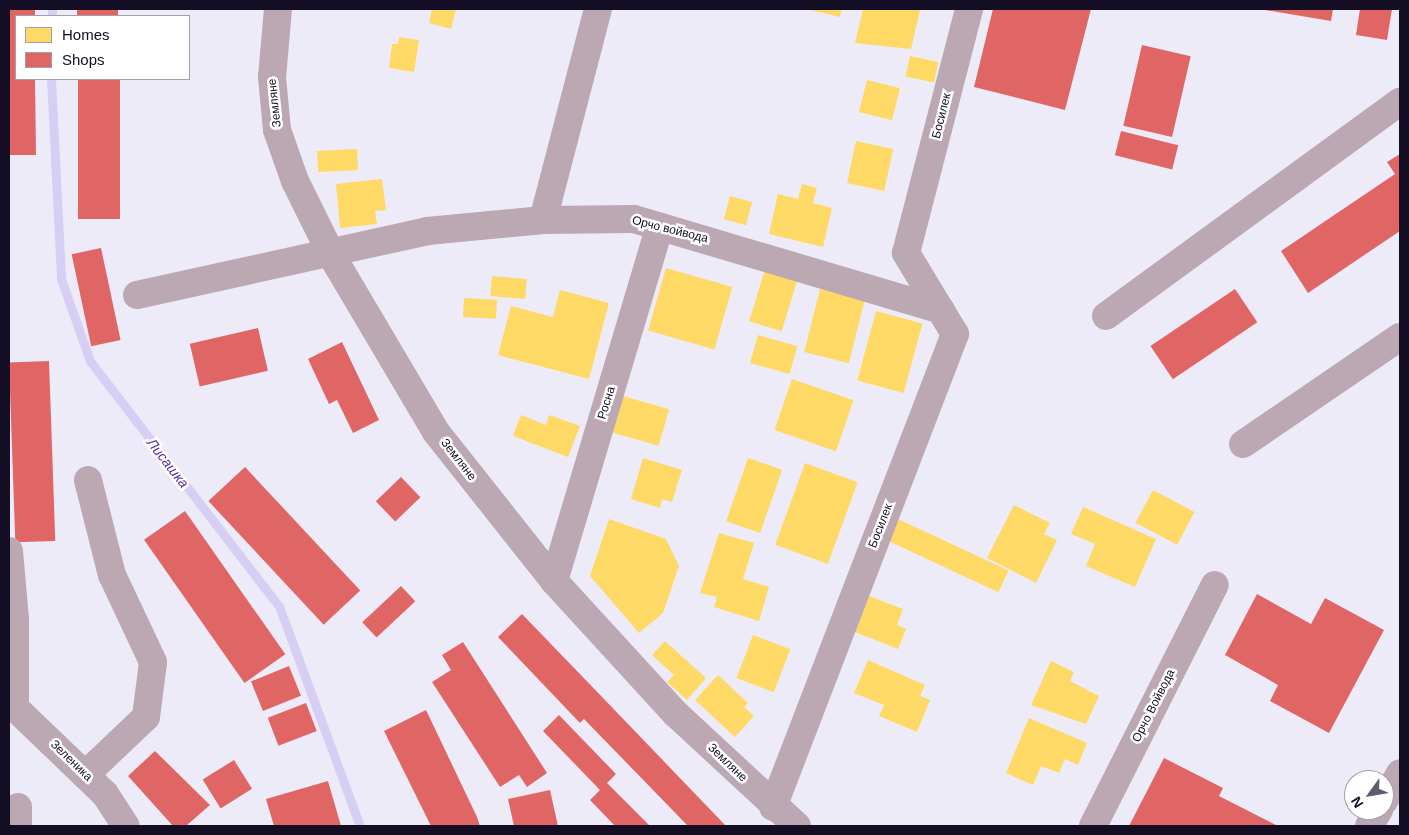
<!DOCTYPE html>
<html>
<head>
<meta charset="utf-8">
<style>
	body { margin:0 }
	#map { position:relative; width:1409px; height:835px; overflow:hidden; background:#eeebf9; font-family:Arial,sans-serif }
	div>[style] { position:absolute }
	.homes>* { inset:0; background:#ffd966; transform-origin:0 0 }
	.shops>* { inset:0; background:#e06666; transform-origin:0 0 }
	.stream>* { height:9px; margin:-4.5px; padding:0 4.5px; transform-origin:4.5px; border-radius:4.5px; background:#d6cff3 }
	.minor>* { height:28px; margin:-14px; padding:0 14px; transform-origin:14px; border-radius:14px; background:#bba8b3 }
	span { translate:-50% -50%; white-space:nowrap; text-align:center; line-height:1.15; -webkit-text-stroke:5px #fff; paint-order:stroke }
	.street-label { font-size:12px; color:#130e23 }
	.water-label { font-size:14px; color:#5a2eaa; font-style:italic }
	.frame { position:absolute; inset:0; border:10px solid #130e23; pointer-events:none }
	.legend { position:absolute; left:15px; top:15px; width:175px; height:65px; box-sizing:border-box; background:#fff; border:1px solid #a19fa7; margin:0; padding:6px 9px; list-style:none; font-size:15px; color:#130e23 }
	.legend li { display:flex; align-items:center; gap:10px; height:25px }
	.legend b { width:25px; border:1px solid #a19fa7 }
	.north { position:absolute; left:1344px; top:770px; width:50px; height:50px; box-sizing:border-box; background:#fff; border:1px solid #a19fa7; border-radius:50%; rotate:238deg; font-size:14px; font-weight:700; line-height:20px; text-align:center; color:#130e23 }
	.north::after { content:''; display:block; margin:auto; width:18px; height:22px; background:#605b6e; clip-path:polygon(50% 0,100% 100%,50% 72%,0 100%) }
</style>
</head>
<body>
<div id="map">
	<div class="homes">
		<div style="clip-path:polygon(432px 9px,456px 9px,451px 29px,429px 23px)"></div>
		<div style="clip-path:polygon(806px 9px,842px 9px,840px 17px)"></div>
		<div style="clip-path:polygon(863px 9px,920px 10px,911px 49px,855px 43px)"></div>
		<div style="clip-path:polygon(399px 37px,419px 40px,414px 72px,389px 68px,392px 44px,398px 44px)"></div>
		<div style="left:910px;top:56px;width:29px;height:21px;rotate:12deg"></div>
		<div style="left:867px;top:80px;width:34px;height:33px;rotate:14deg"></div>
		<div style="left:856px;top:141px;width:38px;height:43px;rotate:12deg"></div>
		<div style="left:357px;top:149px;width:21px;height:40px;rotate:87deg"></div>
		<div style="clip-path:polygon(382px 179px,386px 210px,375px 211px,377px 224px,340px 228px,336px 184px)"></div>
		<div style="clip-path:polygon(802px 184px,817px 188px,813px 203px,832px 208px,823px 247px,769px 234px,778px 194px,798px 199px)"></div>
		<div style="left:730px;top:196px;width:23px;height:24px;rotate:15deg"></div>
		<div style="left:767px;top:263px;width:34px;height:61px;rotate:17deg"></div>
		<div style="left:666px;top:268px;width:69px;height:65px;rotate:16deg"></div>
		<div style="left:492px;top:276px;width:35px;height:20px;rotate:5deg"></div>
		<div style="left:820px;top:289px;width:46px;height:65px;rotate:14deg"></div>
		<div style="clip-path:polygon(560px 290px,609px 303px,589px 379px,498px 355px,511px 306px,553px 317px)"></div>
		<div style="left:464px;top:298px;width:33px;height:19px;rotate:3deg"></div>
		<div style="left:876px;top:311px;width:48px;height:72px;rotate:15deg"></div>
		<div style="left:758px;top:335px;width:41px;height:29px;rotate:16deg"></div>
		<div style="left:792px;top:379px;width:65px;height:54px;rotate:19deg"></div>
		<div style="left:623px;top:396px;width:48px;height:38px;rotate:16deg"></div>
		<div style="clip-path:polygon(521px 415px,546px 425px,549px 415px,580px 426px,568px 457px,513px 436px)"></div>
		<div style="clip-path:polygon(643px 458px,682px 470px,672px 502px,662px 499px,660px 508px,631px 499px)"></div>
		<div style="left:748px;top:458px;width:36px;height:67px;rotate:19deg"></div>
		<div style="left:805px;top:463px;width:56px;height:87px;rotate:20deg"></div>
		<div style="left:1153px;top:490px;width:47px;height:37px;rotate:28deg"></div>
		<div style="clip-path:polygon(1014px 505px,1050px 523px,1044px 534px,1057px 540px,1036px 583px,987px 558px)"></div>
		<div style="clip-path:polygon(1083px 507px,1156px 539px,1135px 587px,1086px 566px,1095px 544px,1071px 534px)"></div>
		<div style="clip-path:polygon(609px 519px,666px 539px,679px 566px,663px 613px,639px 633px,590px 576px)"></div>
		<div style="left:898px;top:519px;width:122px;height:24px;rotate:25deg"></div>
		<div style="clip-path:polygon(719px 533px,754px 543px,743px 579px,769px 587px,759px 621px,714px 607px,717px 597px,700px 593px)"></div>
		<div style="clip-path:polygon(869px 596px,903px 609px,897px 625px,906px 629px,898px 649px,855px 632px)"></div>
		<div style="left:753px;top:635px;width:40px;height:46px;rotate:21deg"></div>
		<div style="clip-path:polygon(665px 641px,706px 678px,687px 700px,667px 682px,674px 675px,652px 655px)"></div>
		<div style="clip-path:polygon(868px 660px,925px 685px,920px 696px,930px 700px,917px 732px,879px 716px,884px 705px,854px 693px)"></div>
		<div style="clip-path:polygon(1051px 661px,1074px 672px,1070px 681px,1099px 696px,1086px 724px,1031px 705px)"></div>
		<div style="clip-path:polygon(718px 675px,748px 703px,744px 707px,754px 716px,735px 737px,695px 700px)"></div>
		<div style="clip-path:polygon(1029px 718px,1087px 743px,1078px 765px,1065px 759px,1059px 773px,1041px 766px,1033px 785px,1006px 773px)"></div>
	</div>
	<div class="shops">
		<div style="clip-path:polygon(9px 9px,35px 9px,35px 16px,16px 16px,16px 79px,35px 79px,36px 155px,9px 155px)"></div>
		<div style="left:77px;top:9px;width:41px;height:7px"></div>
		<div style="clip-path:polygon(993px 9px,1091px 9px,1065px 110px,974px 87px)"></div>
		<div style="clip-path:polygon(1259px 9px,1333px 9px,1331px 21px)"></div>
		<div style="clip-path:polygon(1360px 9px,1392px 9px,1387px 40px,1356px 35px)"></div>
		<div style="left:1142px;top:45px;width:50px;height:83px;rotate:13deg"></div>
		<div style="left:78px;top:79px;width:42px;height:140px"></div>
		<div style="left:1121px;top:131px;width:59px;height:25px;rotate:14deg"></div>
		<div style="clip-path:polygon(1400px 154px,1400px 231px,1308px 293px,1281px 251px,1395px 174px,1387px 162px)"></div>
		<div style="left:101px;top:248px;width:94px;height:30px;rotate:78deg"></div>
		<div style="left:1235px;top:289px;width:40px;height:102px;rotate:56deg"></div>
		<div style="left:258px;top:328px;width:44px;height:70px;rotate:77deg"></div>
		<div style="clip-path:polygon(342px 342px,379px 420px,353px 433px,337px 400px,329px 404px,308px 359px)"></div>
		<div style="left:49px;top:361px;width:180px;height:40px;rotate:88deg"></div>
		<div style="left:245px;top:467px;width:169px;height:50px;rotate:47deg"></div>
		<div style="left:401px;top:477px;width:28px;height:35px;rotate:46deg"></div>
		<div style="left:185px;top:511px;width:175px;height:50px;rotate:55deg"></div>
		<div style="left:401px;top:586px;width:21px;height:53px;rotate:47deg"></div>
		<div style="clip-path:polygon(1257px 594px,1311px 624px,1325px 598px,1384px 630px,1329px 733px,1270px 701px,1278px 685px,1225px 655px)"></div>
		<div style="clip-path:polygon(522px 614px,604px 699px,726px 826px,688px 826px,584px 719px,580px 723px,498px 637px)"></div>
		<div style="clip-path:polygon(463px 642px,547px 773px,527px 787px,519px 775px,500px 787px,432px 682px,451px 670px,442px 655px)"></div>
		<div style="left:289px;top:666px;width:32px;height:41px;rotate:68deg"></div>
		<div style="left:306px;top:703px;width:30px;height:41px;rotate:69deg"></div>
		<div style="clip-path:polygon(426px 710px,477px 817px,480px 826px,431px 826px,384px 731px)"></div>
		<div style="clip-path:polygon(559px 715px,616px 774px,607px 783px,650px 826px,615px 826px,590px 800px,600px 790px,543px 731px)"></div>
		<div style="clip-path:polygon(155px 751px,210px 805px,186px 826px,173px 826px,128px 776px)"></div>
		<div style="clip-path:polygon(1164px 758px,1223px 788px,1219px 796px,1278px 826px,1129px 826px)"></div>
		<div style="left:234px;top:760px;width:34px;height:37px;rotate:58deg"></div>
		<div style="clip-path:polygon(328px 781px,341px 826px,274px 826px,266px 799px)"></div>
		<div style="clip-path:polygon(550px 790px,558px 826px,514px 826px,508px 799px)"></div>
	</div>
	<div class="stream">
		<div style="left:52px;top:16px;width:7px;rotate:-90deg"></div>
		<div style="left:51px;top:79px;width:200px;rotate:87.1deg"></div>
		<div style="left:61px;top:279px;width:87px;rotate:70.5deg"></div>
		<div style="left:90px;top:361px;width:309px;rotate:52.4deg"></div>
		<div style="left:279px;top:606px;width:234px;rotate:69.8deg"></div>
	</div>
	<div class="minor">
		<div style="left:278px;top:9px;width:68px;rotate:95deg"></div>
		<div style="left:272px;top:77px;width:53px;rotate:84.6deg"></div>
		<div style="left:277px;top:130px;width:54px;rotate:70.6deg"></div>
		<div style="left:295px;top:181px;width:84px;rotate:63.7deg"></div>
		<div style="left:332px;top:256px;width:204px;rotate:59.4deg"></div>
		<div style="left:436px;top:432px;width:190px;rotate:51.6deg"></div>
		<div style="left:554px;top:581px;width:180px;rotate:47.5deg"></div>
		<div style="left:676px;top:714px;width:165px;rotate:42.8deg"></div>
		<div style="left:543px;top:220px;width:218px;rotate:-75.4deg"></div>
		<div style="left:137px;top:295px;width:297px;rotate:-12.4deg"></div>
		<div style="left:427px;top:231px;width:117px;rotate:-5.4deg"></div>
		<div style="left:543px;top:220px;width:91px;rotate:-0.6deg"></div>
		<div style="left:634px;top:219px;width:320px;rotate:16.5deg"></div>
		<div style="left:1106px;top:316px;width:364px;rotate:-36.1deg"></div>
		<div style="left:1243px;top:444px;width:190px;rotate:-34.3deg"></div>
		<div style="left:9px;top:551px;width:69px;rotate:85deg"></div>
		<div style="left:15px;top:620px;width:87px;rotate:90deg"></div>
		<div style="left:554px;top:581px;width:370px;rotate:-73.4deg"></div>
		<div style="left:9px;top:702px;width:133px;rotate:43.8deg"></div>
		<div style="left:105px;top:794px;width:38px;rotate:57deg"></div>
		<div style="left:85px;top:775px;width:84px;rotate:-43.6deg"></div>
		<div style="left:146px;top:717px;width:55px;rotate:-82.7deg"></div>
		<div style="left:153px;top:662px;width:96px;rotate:-115.2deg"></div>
		<div style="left:112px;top:575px;width:98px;rotate:-104.2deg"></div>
		<div style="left:1384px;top:801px;width:32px;rotate:-60deg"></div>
		<div style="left:18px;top:807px;width:19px;rotate:90deg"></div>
		<div style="left:773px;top:807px;width:507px;rotate:-68.95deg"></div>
		<div style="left:955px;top:334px;width:95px;rotate:-121.2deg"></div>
		<div style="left:906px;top:253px;width:252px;rotate:-75.5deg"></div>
		<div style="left:1093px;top:826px;width:270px;rotate:-63.2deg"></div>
		<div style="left:1369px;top:826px;width:19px;rotate:-58deg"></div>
	</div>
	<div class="street-label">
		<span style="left:275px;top:103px;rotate:-96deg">Земляне</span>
		<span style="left:942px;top:116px;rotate:-76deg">Босилек</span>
		<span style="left:670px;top:230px;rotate:14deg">Орчо войвода</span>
		<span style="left:607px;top:403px;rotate:-73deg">Росна</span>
		<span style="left:458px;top:460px;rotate:52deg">Земляне</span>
		<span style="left:881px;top:526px;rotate:-69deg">Босилек</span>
		<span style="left:1154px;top:706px;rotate:-63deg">Орчо Войвода</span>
		<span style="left:71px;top:761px;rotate:44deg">Зеленика</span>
		<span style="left:727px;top:763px;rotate:44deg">Земляне</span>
	</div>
	<div class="water-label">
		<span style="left:168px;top:463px;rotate:52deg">Лисашка</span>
	</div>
	<div class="frame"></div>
	<ul class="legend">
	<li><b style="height:14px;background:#ffd966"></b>Homes</li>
	<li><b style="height:14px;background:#e06666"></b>Shops</li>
	</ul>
	<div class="north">N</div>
</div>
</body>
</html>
